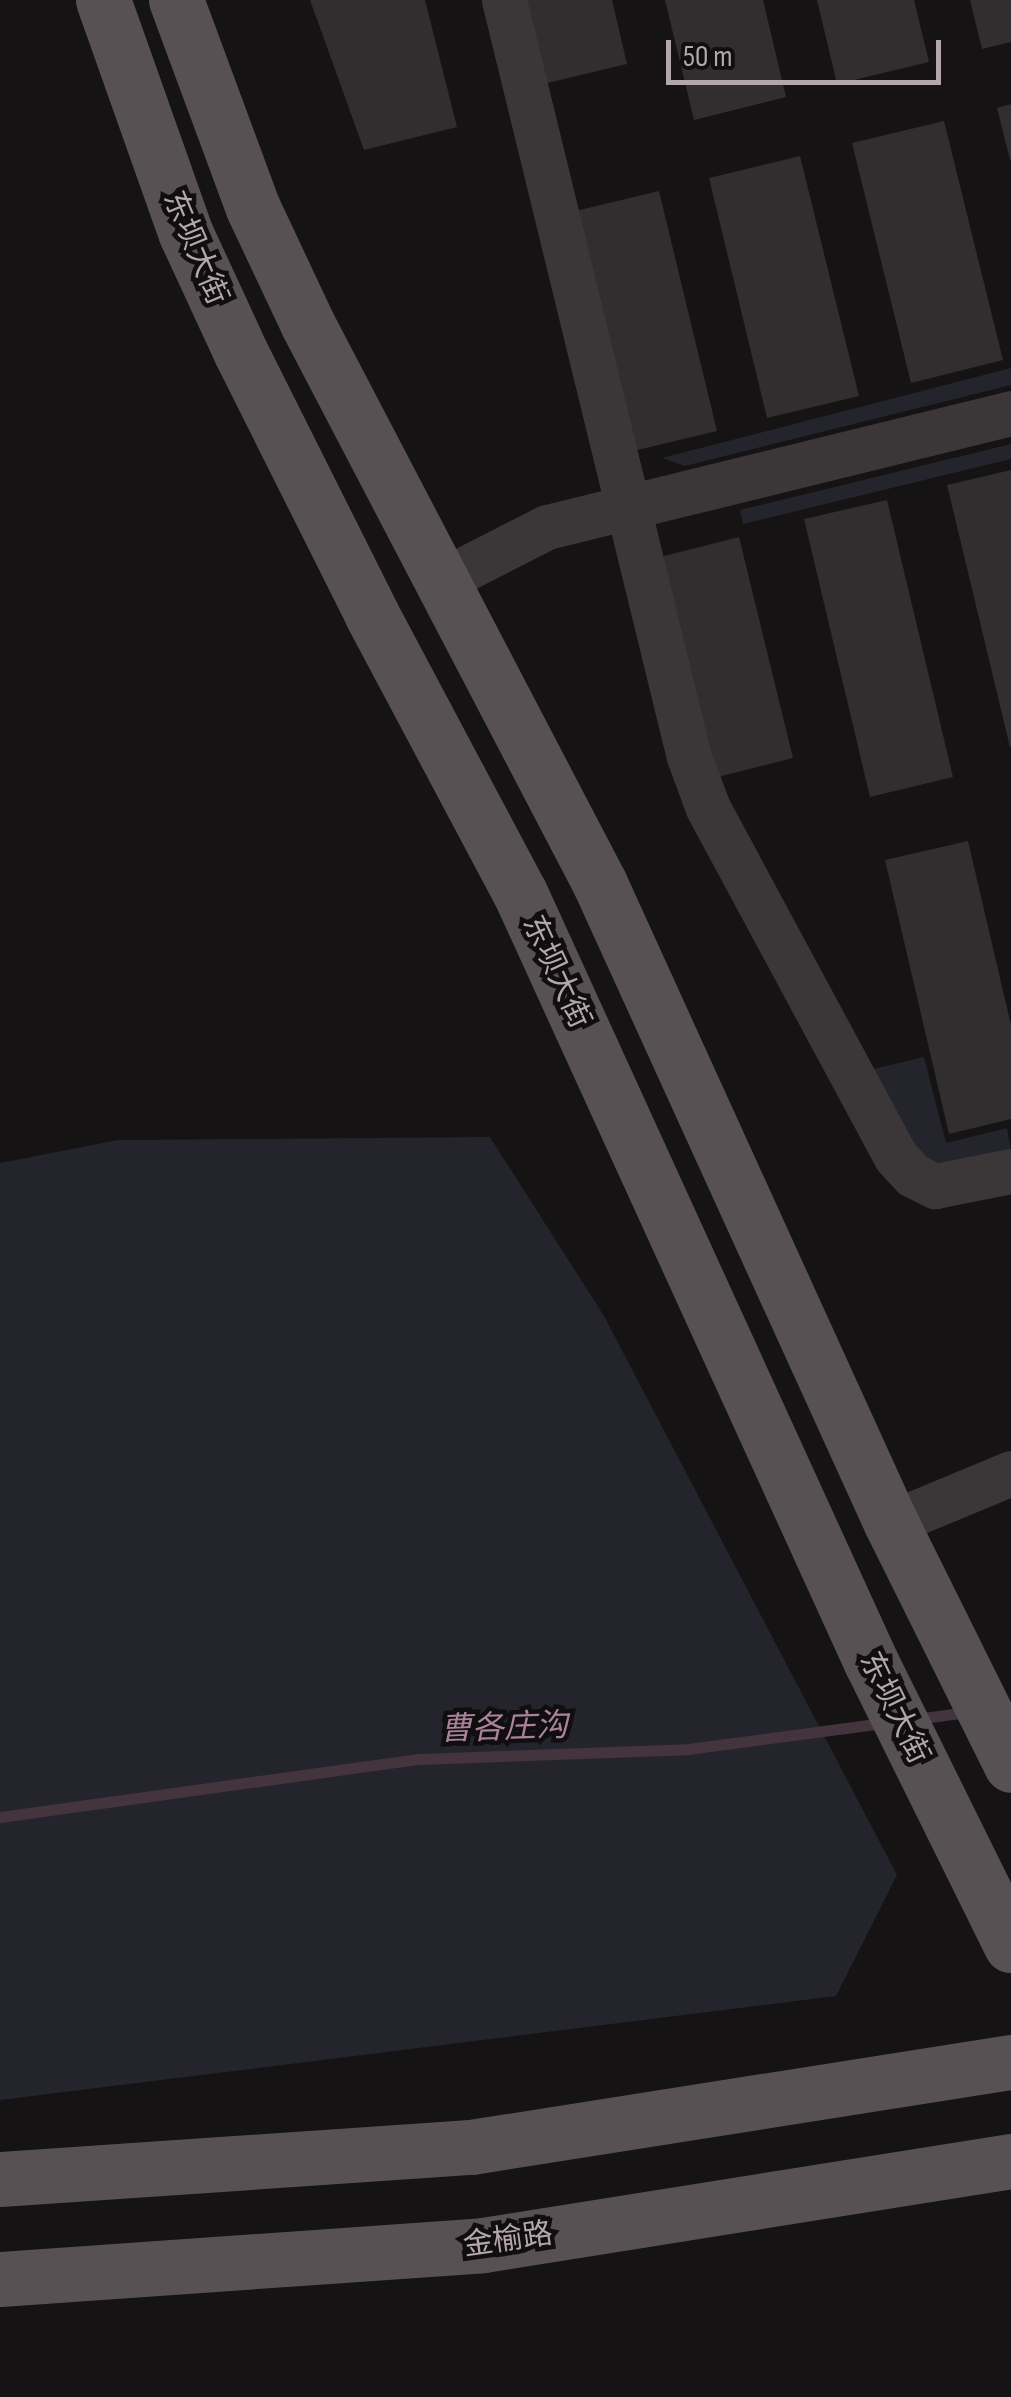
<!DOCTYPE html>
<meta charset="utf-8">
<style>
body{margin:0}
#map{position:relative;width:1011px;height:2397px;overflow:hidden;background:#151313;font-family:"Sofia Sans Condensed","Noto Sans SC",sans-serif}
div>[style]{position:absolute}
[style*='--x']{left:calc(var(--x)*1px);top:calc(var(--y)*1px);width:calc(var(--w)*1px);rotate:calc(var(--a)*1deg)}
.green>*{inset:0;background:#24242c}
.stream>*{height:11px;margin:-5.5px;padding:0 5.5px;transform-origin:5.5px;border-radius:5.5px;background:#43343e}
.building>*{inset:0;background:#312e2f}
.minor>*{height:45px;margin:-22.5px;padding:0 22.5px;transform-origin:22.5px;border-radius:22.5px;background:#3b3738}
.major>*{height:55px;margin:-27.5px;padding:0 27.5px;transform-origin:27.5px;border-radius:27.5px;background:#585153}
span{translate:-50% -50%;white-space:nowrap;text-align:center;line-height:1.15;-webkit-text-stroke:9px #100e0e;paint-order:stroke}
.street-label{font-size:30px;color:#b3a6ac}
.water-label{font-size:32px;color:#ab819c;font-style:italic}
.scale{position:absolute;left:666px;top:40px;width:275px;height:45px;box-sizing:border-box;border:5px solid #b3a6ac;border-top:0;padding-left:12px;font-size:30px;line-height:35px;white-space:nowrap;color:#b3a6ac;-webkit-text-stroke:8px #100e0e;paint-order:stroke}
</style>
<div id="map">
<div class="green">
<div style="clip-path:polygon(1011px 368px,1011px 385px,685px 466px,662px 458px)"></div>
<div style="clip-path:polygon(1011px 444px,1011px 459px,743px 524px,740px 510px)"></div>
<div style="clip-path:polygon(924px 1057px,946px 1143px,1007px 1128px,1011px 1151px,942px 1164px,917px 1154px,873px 1069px)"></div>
<div style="clip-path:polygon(490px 1137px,604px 1316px,897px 1875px,836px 1996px,0 2100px,0 1163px,118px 1140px)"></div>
</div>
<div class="stream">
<div style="--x:916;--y:1719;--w:51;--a:-7.8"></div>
<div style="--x:0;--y:1817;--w:423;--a:-7.9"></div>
<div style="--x:419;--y:1759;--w:269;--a:-2.1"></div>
<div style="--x:688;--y:1749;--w:197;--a:-7.6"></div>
</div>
<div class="building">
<div style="clip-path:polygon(310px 0,425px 0,457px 127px,364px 150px)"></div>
<div style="clip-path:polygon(515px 0,612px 0,627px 64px,535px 86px)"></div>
<div style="clip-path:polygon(665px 0,763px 0,786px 97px,694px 120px)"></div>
<div style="clip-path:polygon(817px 0,914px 0,929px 62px,837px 84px)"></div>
<div style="clip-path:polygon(970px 0,1011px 0,1011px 42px,982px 49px)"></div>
<div style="clip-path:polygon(1011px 104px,1011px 160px,1010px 160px,997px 108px)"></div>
<div style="clip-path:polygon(944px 121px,1003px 360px,911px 383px,852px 143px)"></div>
<div style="clip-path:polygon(800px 156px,859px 396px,767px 418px,709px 178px)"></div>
<div style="clip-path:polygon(659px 191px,717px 431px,625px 453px,567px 213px)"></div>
<div style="clip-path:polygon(1011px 470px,1011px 747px,1010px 747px,947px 485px)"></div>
<div style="clip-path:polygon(887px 500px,953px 777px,870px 797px,804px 519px)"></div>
<div style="clip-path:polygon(739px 537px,793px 758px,710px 779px,656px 558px)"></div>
<div style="clip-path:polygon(968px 841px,1011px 1025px,1011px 1119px,949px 1134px,885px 860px)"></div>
</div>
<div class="minor">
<div style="--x:504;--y:0;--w:779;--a:76.27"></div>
<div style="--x:689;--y:757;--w:54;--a:69.6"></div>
<div style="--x:708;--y:808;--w:396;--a:61.7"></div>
<div style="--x:896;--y:1157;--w:25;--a:47"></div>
<div style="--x:913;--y:1175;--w:25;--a:27"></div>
<div style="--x:935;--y:1186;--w:77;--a:-11.2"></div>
<div style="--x:439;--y:582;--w:121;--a:-27"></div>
<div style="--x:547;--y:527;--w:478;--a:-13.8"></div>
<div style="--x:891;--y:1523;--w:130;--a:-22.6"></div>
</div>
<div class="major">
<div style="--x:103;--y:0;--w:248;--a:70.5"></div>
<div style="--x:186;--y:234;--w:131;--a:65.2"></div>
<div style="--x:241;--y:353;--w:293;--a:63.4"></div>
<div style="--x:372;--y:615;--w:315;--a:62"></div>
<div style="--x:520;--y:893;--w:845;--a:65.47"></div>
<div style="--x:871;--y:1662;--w:316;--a:63.7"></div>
<div style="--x:176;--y:0;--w:222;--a:69.7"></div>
<div style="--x:253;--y:208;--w:127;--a:64.8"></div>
<div style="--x:307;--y:323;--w:633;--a:62.42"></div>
<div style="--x:600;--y:884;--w:702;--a:65.52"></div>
<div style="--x:891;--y:1523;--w:270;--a:63.6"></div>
<div style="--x:0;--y:2179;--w:472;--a:-3.9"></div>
<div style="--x:471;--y:2147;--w:547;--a:-8.95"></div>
<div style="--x:0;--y:2279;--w:484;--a:-4"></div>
<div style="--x:483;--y:2245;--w:535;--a:-9.04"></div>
</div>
<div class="street-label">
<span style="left:195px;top:248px;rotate:67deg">东坝大街</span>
<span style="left:556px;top:972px;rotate:65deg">东坝大街</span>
<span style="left:894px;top:1708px;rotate:64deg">东坝大街</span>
<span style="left:508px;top:2240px;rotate:-8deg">金榆路</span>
</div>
<div class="water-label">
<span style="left:504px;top:1729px;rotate:-2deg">曹各庄沟</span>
</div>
<div class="scale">50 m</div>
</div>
